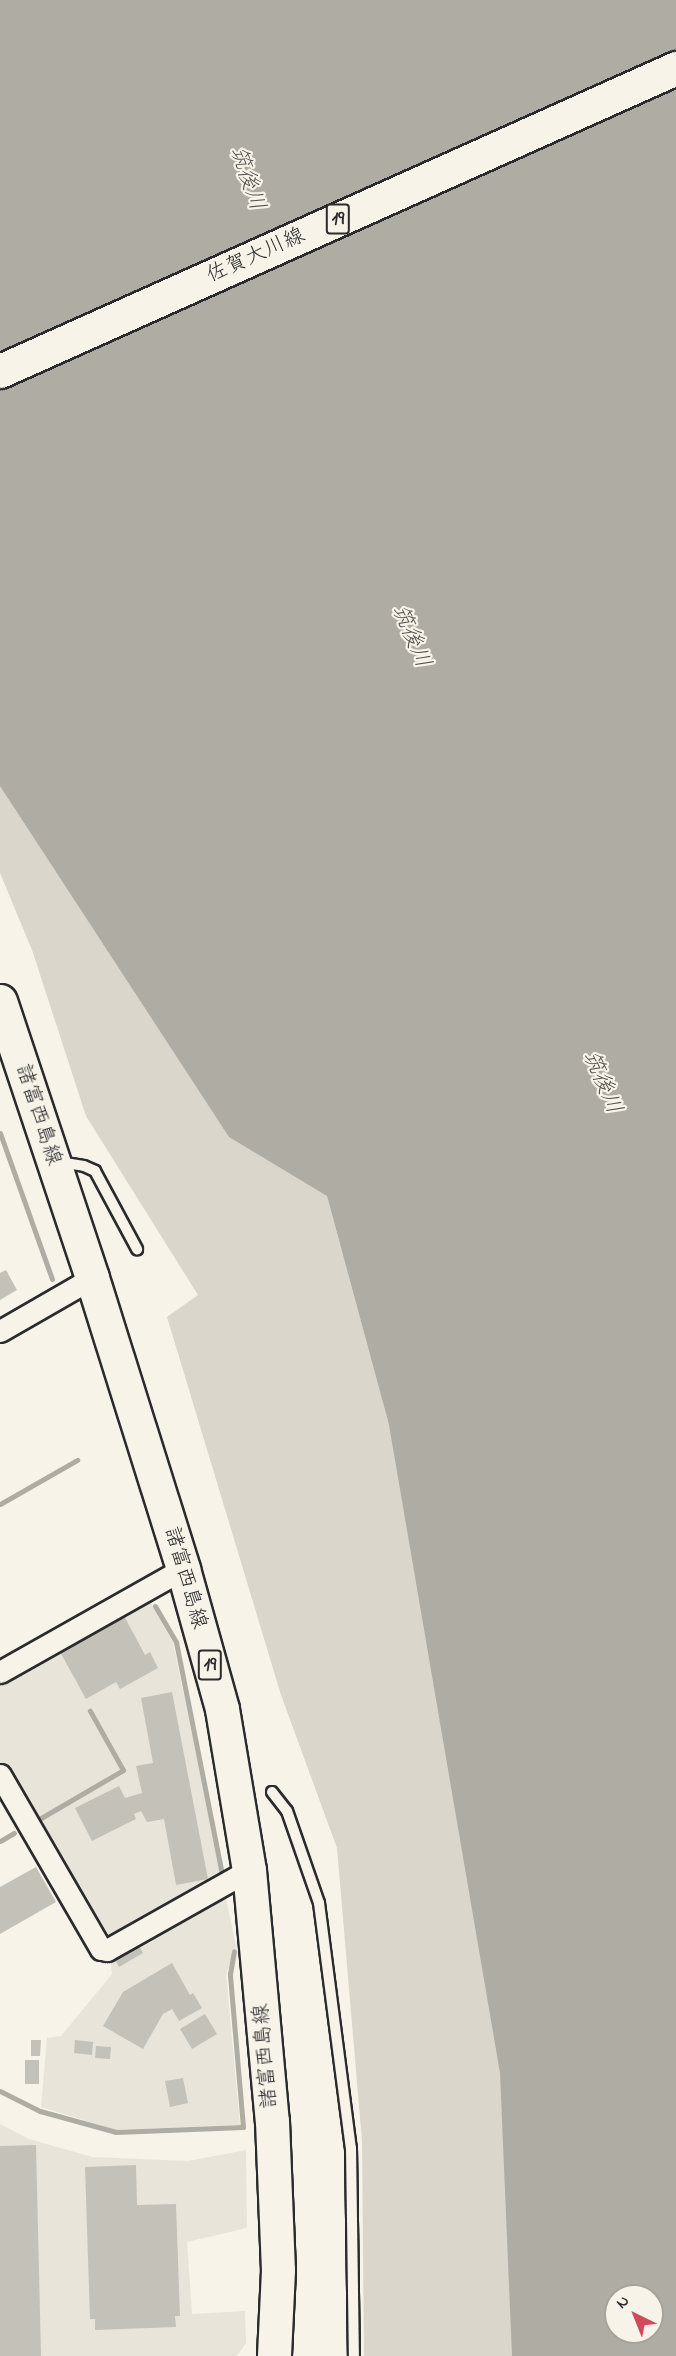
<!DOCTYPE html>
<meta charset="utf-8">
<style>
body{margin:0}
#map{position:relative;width:676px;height:2356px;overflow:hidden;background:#f7f3e8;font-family:"Indie Flower","Klee One",sans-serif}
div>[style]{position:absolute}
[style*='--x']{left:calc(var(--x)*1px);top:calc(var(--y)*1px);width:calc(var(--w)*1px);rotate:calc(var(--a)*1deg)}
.built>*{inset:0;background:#e8e4da}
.green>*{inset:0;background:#dad6cc}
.water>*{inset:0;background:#afaca4}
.stream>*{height:5px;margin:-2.5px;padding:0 2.5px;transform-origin:2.5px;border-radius:2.5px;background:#afaca4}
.building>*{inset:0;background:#c4c1b9}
.roads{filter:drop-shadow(2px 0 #2b2b2b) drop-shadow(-2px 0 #2b2b2b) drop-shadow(0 2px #2b2b2b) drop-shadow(0 -2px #2b2b2b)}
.lane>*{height:10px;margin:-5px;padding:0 5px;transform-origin:5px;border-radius:5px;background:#f7f3e8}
.street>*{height:21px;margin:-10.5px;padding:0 10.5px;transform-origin:10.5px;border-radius:10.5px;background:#f7f3e8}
.primary>*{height:33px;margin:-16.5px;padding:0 16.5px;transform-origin:16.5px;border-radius:16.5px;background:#f7f3e8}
span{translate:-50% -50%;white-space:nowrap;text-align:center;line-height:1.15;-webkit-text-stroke:4.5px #f7f3e8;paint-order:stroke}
.shield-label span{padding:2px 4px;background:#f7f3e8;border:2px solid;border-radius:4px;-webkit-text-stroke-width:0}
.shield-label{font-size:20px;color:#2b2b2b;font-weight:700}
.street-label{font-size:21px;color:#2b2b2b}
.water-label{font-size:22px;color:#53524f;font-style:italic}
.north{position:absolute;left:604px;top:2284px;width:60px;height:60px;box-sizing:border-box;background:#f7f3e8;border:2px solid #a5a39c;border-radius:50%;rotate:317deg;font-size:16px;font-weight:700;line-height:24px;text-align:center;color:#2b2b2b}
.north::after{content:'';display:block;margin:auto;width:21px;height:27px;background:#d1495b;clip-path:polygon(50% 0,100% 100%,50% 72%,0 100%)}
</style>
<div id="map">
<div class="built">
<div style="clip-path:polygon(147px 1596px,173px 1643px,237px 1951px,226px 1974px,240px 2125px,116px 2130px,41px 2107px,47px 2038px,61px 2036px,112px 1974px,109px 1953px,0 1763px,0 1678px)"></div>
<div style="clip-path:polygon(0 2124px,29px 2139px,92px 2157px,188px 2161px,246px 2150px,247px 2228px,187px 2242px,192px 2314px,245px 2311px,246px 2343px,237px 2356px,0 2356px)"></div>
</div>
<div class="green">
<div style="clip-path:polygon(0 688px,327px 1196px,389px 1425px,459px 1631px,533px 2356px,364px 2356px,362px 2141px,337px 1848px,281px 1695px,167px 1317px,198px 1295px,86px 1116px,32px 950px,0 873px)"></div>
</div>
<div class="water">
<div style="clip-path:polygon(evenodd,0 0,676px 0,676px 2356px,512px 2356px,500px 2073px,389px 1425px,327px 1196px,229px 1137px,0 786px,0 0,616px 2296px,652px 2296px,652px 2332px,616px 2332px,616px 2296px)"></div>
</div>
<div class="stream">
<div style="--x:0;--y:1133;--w:155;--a:70.4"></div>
<div style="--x:0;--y:1504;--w:89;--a:-29.7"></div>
<div style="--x:155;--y:1606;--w:42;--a:59.7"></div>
<div style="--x:176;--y:1642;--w:237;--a:78.8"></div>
<div style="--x:41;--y:1818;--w:95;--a:-30.3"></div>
<div style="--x:123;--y:1770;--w:68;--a:-119.2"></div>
<div style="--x:0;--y:1841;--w:16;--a:-30"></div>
<div style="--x:0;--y:2091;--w:45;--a:26.6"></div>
<div style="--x:40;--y:2111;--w:79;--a:15.4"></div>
<div style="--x:116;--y:2132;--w:127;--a:-2.3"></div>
<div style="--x:243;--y:2127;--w:154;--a:-94.9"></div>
<div style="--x:230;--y:1974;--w:23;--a:-80"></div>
</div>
<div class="building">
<div style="clip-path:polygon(6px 1270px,17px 1290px,0 1300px,0 1273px)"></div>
<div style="clip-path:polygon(123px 1614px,145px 1655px,150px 1652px,158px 1668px,120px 1689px,116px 1682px,86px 1699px,59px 1650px)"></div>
<div style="clip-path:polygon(172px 1692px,208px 1879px,176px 1885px,164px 1819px,147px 1822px,141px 1811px,134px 1814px,136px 1819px,92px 1841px,75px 1808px,119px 1786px,125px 1798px,142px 1793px,136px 1766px,153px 1763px,141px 1698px)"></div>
<div style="clip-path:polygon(36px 1867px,56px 1902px,0 1934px,0 1887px)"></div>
<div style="clip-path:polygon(138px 1944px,143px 1953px,119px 1967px,114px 1958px)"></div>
<div style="clip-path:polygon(172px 1963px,190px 1995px,193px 1993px,202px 2008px,179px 2021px,172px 2009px,163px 2014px,143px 2049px,103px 2026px,123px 1992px)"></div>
<div style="clip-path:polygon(205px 2014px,217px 2034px,192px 2049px,180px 2029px)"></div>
<div style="clip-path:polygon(31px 2040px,41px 2040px,40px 2056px,31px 2056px)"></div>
<div style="clip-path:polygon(75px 2040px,93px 2042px,92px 2055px,74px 2053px)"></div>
<div style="clip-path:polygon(96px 2046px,111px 2047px,110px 2059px,95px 2058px)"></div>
<div style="clip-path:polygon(25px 2060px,39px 2060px,39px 2084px,25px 2084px)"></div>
<div style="clip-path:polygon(183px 2078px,188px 2103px,170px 2107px,165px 2081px)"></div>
<div style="clip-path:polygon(36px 2145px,41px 2356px,0 2356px,0 2146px)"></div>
<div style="clip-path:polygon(136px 2165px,137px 2205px,176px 2204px,180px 2316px,175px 2316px,176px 2327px,95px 2330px,95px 2319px,90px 2319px,85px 2167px)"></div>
</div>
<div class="roads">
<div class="lane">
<div style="--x:59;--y:1162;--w:25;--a:9"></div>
<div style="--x:84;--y:1166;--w:12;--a:24"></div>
<div style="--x:95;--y:1171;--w:89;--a:61.7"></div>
<div style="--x:272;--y:1792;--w:24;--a:52"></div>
<div style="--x:287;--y:1811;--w:97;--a:70.8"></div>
<div style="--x:319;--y:1903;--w:247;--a:82.6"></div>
<div style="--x:351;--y:2148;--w:208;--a:89.2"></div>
</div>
<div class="street">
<div style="--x:0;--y:1331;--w:106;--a:-29.9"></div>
<div style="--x:0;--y:1672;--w:210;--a:-29.4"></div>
<div style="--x:0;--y:1775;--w:201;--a:59.9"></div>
<div style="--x:101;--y:1949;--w:6;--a:9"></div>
<div style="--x:107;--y:1950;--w:163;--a:-29.4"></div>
</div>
<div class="primary">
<div style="--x:0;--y:371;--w:741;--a:-24.14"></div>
<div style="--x:0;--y:1001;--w:292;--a:71.6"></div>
<div style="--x:92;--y:1278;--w:305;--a:72.6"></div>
<div style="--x:183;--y:1569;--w:145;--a:74.4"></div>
<div style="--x:222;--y:1709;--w:163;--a:80.5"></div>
<div style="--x:249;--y:1870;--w:252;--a:84.8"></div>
<div style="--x:272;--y:2121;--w:149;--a:87.7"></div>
<div style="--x:278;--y:2270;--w:86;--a:92.7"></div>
</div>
</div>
<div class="shield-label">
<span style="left:338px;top:219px">19</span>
<span style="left:210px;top:1665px">19</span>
</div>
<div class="street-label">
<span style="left:256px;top:256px;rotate:-24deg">佐賀大川線</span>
<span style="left:38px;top:1115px;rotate:72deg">諸富西島線</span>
<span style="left:185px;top:1578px;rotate:74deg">諸富西島線</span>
<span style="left:266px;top:2056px;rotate:-95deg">諸富西島線</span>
</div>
<div class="water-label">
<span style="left:246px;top:179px;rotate:71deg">筑後川</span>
<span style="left:410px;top:637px;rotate:67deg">筑後川</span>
<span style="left:601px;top:1083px;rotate:67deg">筑後川</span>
</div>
<div class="north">N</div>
</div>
